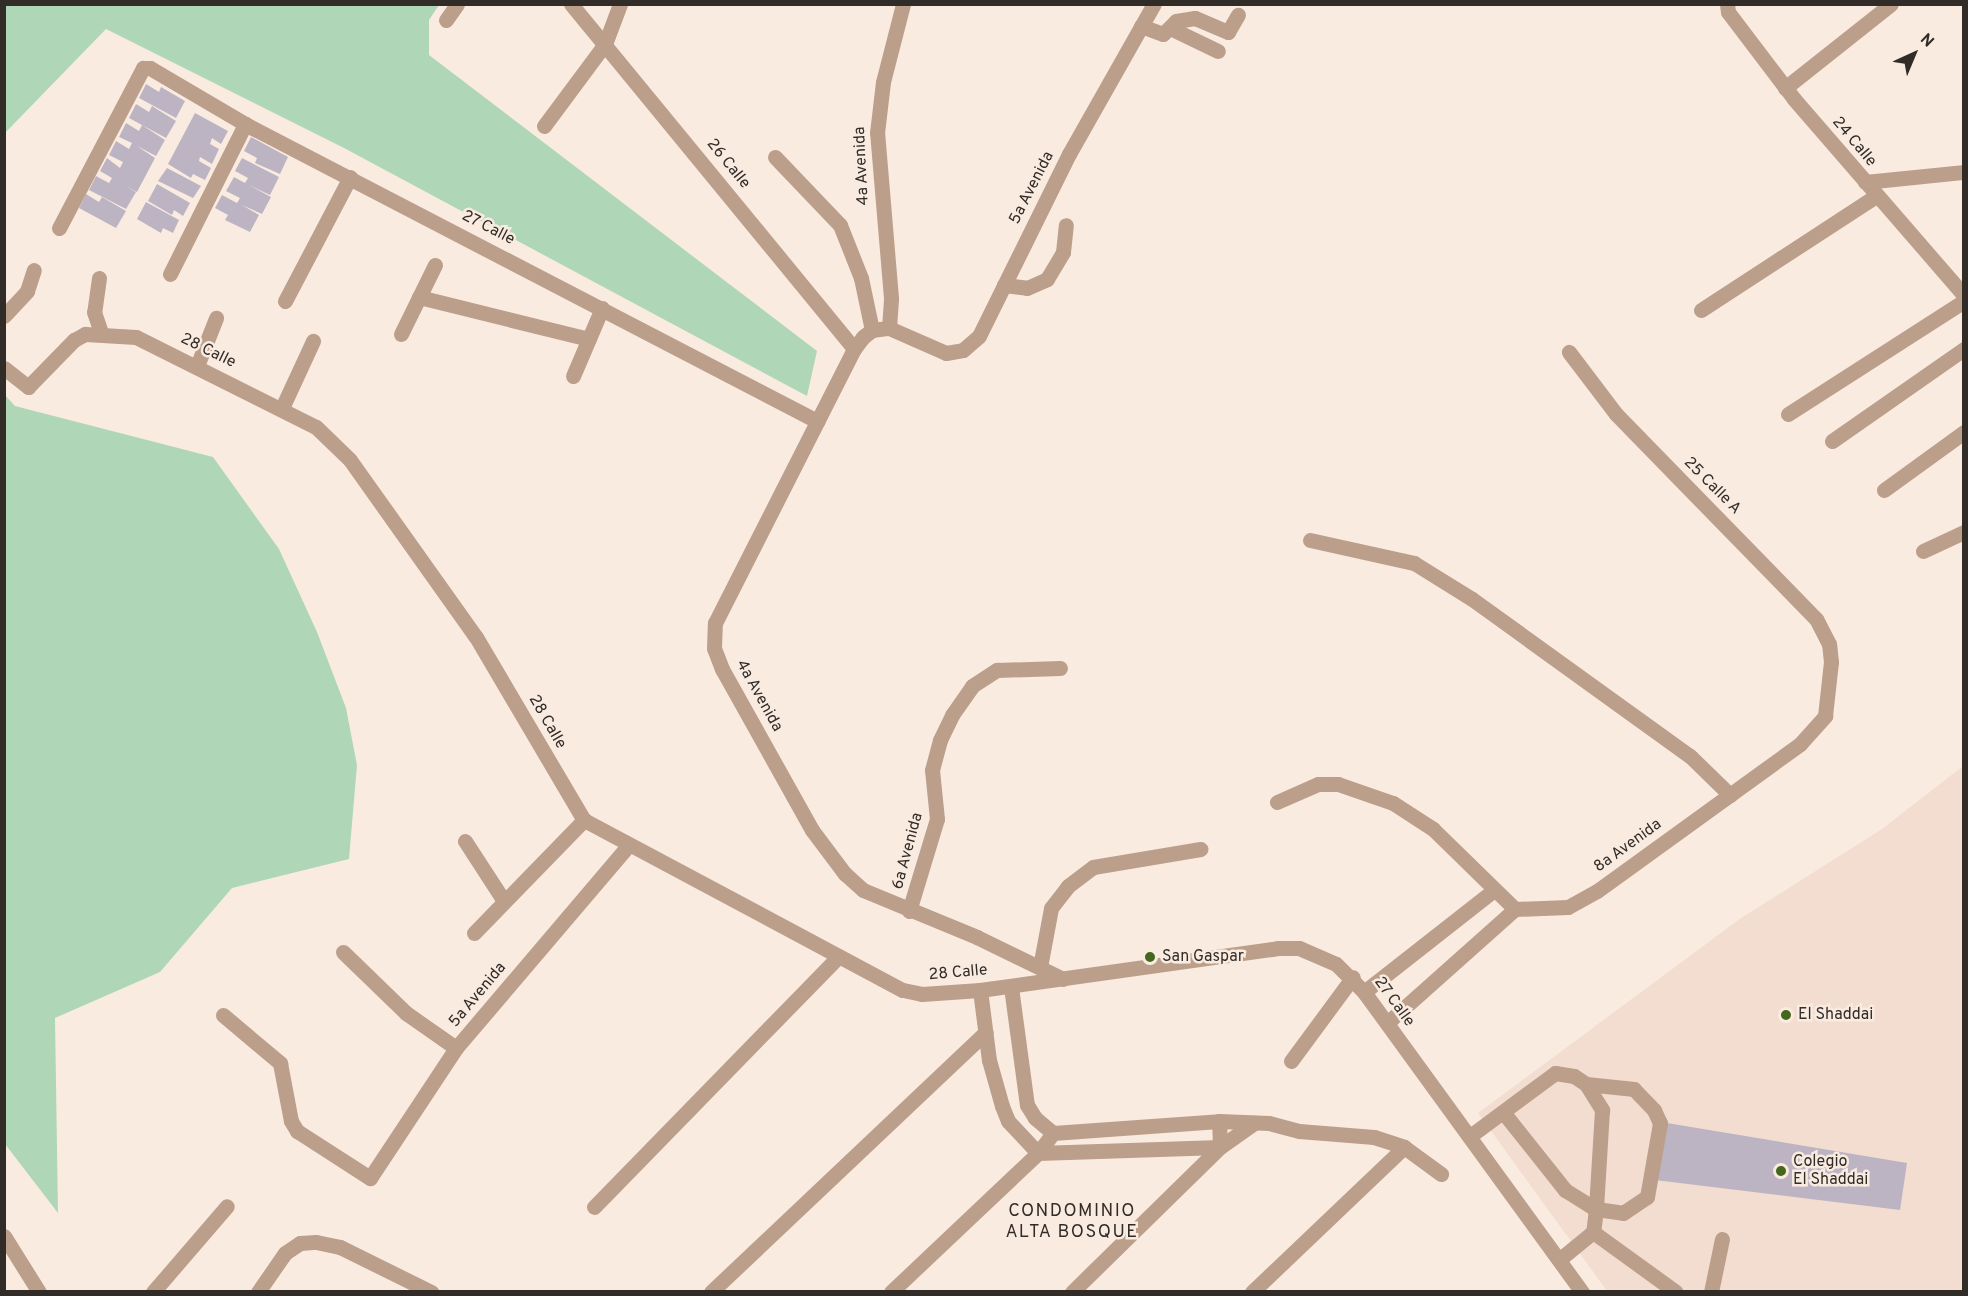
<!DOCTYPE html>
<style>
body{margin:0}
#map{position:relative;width:1968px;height:1296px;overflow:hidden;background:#faebe1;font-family:Overpass,sans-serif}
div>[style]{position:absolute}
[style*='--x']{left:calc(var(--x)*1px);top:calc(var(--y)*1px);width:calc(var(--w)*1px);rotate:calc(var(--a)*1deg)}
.built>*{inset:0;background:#f3ddd0}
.green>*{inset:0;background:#afd7b7}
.building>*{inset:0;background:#bcb4c2}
.minor>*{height:15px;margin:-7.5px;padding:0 7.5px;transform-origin:7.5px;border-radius:7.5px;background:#bb9f8a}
.dots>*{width:16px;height:16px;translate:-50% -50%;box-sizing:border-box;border:3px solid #faebe1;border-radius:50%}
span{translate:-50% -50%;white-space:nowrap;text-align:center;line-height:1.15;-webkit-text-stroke:5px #faebe1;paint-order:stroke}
.street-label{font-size:16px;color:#312c28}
.poi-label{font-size:16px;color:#312c28}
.left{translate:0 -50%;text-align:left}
.neighbourhood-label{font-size:18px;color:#312c28;letter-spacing:1.5px}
.frame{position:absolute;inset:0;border:6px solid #312c28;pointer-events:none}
.north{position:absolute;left:1884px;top:24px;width:60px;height:60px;-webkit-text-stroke:4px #faebe1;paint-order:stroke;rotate:44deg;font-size:16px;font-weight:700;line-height:24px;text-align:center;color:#312c28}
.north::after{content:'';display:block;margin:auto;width:21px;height:27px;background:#312c28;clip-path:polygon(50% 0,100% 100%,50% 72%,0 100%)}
</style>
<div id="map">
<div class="built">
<div style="clip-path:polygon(1963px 766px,1963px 1291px,1607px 1291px,1478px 1113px,1741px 918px,1882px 829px)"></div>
</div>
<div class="green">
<div style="clip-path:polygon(5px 4px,439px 5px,429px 20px,429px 55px,817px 351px,807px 396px,344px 148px,106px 29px,5px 133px)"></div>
<div style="clip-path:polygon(5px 395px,15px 406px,213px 457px,279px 549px,317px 632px,346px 708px,357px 765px,349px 859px,232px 888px,160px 972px,55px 1018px,58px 1213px,5px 1144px)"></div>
</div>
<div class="building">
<div style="clip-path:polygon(146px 84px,159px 92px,161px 87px,185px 101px,176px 118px,139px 98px)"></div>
<div style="clip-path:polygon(136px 104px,149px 112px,152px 106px,176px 121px,166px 138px,129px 118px)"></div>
<div style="clip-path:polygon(195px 113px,228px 131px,221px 144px,212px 138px,210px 144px,219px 149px,212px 164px,200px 157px,199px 161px,211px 168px,205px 180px,193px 174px,191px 178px,168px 164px)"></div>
<div style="clip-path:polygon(126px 123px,139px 131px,142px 125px,165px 140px,156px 156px,137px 146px,155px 158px,137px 192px,125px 186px,136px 192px,126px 209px,89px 190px,96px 176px,109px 183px,112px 178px,100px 171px,107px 158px,120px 168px,123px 162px,109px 155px,116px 141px,129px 149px,132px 143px,119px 137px)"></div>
<div style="clip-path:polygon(251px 137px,288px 157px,280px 174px,255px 163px,257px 158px,244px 151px)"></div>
<div style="clip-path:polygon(242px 158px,279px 177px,270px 195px,249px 185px,271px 197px,262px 214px,242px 205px,259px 215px,250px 232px,225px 220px,228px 215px,215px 208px,222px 195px,237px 203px,240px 198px,226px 191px,234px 177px,245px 183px,248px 178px,235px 171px)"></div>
<div style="clip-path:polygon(167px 168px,201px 186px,193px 198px,158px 181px)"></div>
<div style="clip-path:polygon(157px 184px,190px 203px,183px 216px,174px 210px,172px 215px,148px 201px)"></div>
<div style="clip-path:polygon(86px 194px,99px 202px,102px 197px,126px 211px,116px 228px,79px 208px)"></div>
<div style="clip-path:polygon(146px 202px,179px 220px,173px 233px,163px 228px,161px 233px,137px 219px)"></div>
<div style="clip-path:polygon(1661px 1122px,1907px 1163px,1900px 1210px,1655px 1180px)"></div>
</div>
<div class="minor">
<div style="--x:571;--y:4;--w:446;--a:50.6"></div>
<div style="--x:1727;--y:4;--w:8;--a:83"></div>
<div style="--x:1728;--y:12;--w:109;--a:52.8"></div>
<div style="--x:1794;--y:99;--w:259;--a:49.1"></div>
<div style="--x:446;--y:20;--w:19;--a:-55"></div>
<div style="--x:1141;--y:26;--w:23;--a:20"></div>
<div style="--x:1163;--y:34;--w:18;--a:-45"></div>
<div style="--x:1176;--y:21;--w:19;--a:-9"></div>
<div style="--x:1195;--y:18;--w:36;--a:23"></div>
<div style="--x:1228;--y:32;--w:20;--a:-60"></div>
<div style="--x:1170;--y:28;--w:53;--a:25.6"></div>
<div style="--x:1785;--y:88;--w:135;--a:-38.4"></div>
<div style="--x:544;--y:126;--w:102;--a:-53.4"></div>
<div style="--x:605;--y:44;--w:43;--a:-69.4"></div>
<div style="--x:775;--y:157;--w:94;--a:46.3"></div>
<div style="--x:840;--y:225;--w:57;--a:68.4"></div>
<div style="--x:861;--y:278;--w:53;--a:78.1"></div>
<div style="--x:1865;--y:182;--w:100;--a:-5.8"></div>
<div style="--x:59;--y:228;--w:181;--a:-62.3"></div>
<div style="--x:143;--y:68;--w:7;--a:0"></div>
<div style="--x:150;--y:68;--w:110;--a:30.5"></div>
<div style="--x:245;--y:124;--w:645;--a:27.44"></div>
<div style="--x:170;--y:274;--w:168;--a:-63.4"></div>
<div style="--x:99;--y:278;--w:34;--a:98"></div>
<div style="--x:94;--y:312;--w:21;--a:71"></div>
<div style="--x:1004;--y:285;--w:23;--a:7"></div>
<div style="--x:1027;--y:288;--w:22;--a:-24"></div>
<div style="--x:1047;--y:279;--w:31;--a:-59"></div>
<div style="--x:1063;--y:252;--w:27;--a:-84"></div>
<div style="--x:419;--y:297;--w:175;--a:13.9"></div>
<div style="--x:285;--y:301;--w:140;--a:-62.3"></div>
<div style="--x:1701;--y:310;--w:209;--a:-33.1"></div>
<div style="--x:4;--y:316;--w:34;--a:-47"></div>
<div style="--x:27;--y:291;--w:22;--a:-72"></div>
<div style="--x:889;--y:328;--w:30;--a:-86"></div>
<div style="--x:891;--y:298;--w:166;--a:-94.8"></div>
<div style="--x:877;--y:133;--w:51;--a:-83.3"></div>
<div style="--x:883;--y:82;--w:81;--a:-75.6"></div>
<div style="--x:401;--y:334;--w:77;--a:-63.8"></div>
<div style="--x:197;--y:366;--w:52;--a:-68.4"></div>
<div style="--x:4;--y:368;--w:31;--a:38"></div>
<div style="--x:28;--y:387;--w:66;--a:-45.6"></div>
<div style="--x:74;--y:340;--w:13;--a:-29"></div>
<div style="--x:85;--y:334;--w:51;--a:3.4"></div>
<div style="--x:136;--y:337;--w:201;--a:26.6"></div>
<div style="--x:316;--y:427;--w:47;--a:44.1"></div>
<div style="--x:350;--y:460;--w:217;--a:54.6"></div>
<div style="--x:476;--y:637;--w:212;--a:59.5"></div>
<div style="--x:584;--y:820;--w:361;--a:28.1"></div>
<div style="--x:903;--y:990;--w:19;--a:12"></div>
<div style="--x:922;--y:994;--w:58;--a:-3.9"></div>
<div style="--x:980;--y:990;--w:301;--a:-8"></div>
<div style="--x:1278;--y:948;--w:21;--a:0"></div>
<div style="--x:1299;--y:948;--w:40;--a:23.4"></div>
<div style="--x:1336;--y:964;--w:40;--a:45"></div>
<div style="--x:1364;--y:992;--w:371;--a:54"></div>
<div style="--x:573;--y:376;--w:74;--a:-66.9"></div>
<div style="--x:282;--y:408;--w:74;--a:-65.2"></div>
<div style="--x:1788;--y:414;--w:209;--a:-32.7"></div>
<div style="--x:1832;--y:441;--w:161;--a:-34.9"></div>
<div style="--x:1884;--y:490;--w:99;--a:-35.9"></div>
<div style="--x:1310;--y:540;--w:107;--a:12.5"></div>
<div style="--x:1414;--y:563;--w:68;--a:31.8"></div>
<div style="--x:1472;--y:599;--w:269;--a:35.8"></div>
<div style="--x:1690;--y:756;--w:56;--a:44.3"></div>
<div style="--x:1923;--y:551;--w:45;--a:-24.9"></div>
<div style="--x:1277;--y:802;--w:45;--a:-23.7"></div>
<div style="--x:1318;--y:784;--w:20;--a:0"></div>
<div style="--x:1338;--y:784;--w:58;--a:19.1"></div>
<div style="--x:1393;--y:803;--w:48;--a:33"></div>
<div style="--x:1433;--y:829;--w:115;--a:44.3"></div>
<div style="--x:465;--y:841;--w:72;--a:57"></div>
<div style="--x:909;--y:911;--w:96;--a:-73.1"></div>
<div style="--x:937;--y:819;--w:49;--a:-95.8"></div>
<div style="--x:932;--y:770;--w:31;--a:-75"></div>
<div style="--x:940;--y:740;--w:28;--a:-64"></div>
<div style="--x:952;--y:715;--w:35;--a:-55"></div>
<div style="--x:972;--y:686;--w:30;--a:-33"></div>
<div style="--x:997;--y:670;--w:63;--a:-1.8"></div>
<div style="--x:474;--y:933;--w:158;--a:-45.8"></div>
<div style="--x:343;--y:952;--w:88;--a:44.1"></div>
<div style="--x:406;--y:1013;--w:61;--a:35"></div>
<div style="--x:1040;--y:967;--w:60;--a:-79.4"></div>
<div style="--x:1051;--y:908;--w:28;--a:-52"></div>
<div style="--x:1068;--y:886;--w:31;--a:-37"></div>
<div style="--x:1093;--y:867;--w:109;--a:-9.5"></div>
<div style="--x:1063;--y:979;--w:96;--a:-154"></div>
<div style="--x:977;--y:937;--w:123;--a:-157.6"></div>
<div style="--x:863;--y:890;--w:24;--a:-138"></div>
<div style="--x:845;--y:874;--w:55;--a:-126.9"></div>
<div style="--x:812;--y:830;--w:184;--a:-119.2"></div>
<div style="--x:722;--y:669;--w:22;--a:-111"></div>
<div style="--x:714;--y:648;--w:25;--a:-88"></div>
<div style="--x:715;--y:623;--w:307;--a:-63.1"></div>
<div style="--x:854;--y:349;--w:15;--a:-53"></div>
<div style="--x:863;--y:337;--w:11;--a:-38"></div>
<div style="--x:872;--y:330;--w:17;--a:-7"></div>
<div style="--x:889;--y:328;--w:62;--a:23.7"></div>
<div style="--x:946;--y:353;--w:17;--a:-10"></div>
<div style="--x:963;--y:350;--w:21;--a:-41"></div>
<div style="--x:979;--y:336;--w:203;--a:-63.7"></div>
<div style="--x:1069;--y:154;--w:172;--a:-60.5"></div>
<div style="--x:1011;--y:987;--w:119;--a:82.3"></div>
<div style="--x:1027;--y:1105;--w:15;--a:58"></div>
<div style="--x:1035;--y:1118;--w:23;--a:40"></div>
<div style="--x:1053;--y:1133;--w:166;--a:-4.1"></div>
<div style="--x:1219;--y:1121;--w:50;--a:2.3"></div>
<div style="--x:1269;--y:1123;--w:31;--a:15"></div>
<div style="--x:1299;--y:1131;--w:75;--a:4.6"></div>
<div style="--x:1374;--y:1137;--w:32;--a:18"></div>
<div style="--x:1404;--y:1147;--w:46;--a:36.1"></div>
<div style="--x:980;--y:990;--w:71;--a:82.7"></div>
<div style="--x:989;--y:1060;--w:48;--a:74.2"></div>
<div style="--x:1002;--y:1106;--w:16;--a:68"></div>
<div style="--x:1008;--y:1121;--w:44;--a:46.8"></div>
<div style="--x:1038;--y:1153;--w:182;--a:-1.9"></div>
<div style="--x:1220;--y:1147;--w:42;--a:-35.2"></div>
<div style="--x:1364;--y:992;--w:165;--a:-38.1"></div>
<div style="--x:223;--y:1015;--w:75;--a:40.1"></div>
<div style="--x:280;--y:1063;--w:59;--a:79.3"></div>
<div style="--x:291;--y:1121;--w:12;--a:59"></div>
<div style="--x:297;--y:1131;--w:87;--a:32.8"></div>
<div style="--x:370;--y:1178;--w:156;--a:-56.5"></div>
<div style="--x:456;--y:1048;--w:265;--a:-49.6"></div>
<div style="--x:1387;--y:1023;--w:171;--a:-41.7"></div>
<div style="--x:1515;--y:909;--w:53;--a:-2.2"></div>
<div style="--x:1568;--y:907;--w:33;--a:-29"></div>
<div style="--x:1597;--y:891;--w:251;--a:-35.9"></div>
<div style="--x:1800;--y:744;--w:38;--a:-48"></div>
<div style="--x:1825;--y:716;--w:54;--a:-83.7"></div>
<div style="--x:1831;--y:662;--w:18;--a:-96"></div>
<div style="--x:1829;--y:644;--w:28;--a:-117"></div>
<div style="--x:1816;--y:619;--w:286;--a:-134.3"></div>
<div style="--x:1616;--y:414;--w:78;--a:-127.2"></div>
<div style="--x:1291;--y:1061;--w:104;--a:-53.6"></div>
<div style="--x:1503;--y:1112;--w:100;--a:51.5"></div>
<div style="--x:1565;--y:1190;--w:36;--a:32"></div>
<div style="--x:1596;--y:1209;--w:27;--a:8"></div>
<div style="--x:1623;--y:1213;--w:29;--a:-34"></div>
<div style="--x:1647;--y:1197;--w:75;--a:-80"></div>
<div style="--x:1660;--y:1123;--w:14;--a:-115"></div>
<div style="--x:1654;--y:1110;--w:29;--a:-134"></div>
<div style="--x:1634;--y:1089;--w:48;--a:-174.1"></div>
<div style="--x:1470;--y:1136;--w:106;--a:-36.5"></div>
<div style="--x:1555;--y:1073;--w:19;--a:9"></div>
<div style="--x:1574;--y:1076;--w:14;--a:34"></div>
<div style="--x:1586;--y:1084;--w:31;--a:58"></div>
<div style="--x:1602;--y:1110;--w:99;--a:93.5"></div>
<div style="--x:1596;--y:1209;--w:23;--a:97"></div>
<div style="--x:1593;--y:1232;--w:43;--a:140.7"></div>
<div style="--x:594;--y:1207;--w:348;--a:-45.7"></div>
<div style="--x:1593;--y:1232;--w:102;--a:35.9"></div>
<div style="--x:4;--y:1236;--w:66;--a:58"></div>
<div style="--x:153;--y:1292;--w:113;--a:-49.3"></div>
<div style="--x:258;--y:1292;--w:47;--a:-55.3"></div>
<div style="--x:285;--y:1253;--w:18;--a:-34"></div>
<div style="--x:300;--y:1243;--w:16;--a:-4"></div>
<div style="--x:316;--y:1242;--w:25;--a:12"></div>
<div style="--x:340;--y:1247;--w:102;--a:26.3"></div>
<div style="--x:711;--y:1292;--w:378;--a:-43.4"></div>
<div style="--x:891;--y:1292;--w:202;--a:-43.4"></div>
<div style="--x:1038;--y:1153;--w:25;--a:-53"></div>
<div style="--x:1072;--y:1292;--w:207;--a:-44.4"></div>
<div style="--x:1220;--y:1147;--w:26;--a:-92"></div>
<div style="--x:1252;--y:1292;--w:210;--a:-43.6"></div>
<div style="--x:1711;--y:1292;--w:54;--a:-78.3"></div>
</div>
<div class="dots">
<div style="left:1150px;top:957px;background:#44661d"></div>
<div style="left:1786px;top:1015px;background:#44661d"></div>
<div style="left:1781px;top:1171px;background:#44661d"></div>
</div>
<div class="street-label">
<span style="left:1854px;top:142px;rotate:50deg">24 Calle</span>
<span style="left:728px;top:164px;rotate:51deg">26 Calle</span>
<span style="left:862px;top:166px;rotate:-93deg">4a Avenida</span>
<span style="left:1032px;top:188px;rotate:-63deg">5a Avenida</span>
<span style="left:488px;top:228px;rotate:27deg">27 Calle</span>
<span style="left:208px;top:351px;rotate:26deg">28 Calle</span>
<span style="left:1712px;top:486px;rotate:45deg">25 Calle A</span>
<span style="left:759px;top:696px;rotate:61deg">4a Avenida</span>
<span style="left:547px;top:722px;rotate:60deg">28 Calle</span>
<span style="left:1628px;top:846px;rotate:-36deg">8a Avenida</span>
<span style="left:908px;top:851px;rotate:-75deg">6a Avenida</span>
<span style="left:958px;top:973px;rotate:-5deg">28 Calle</span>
<span style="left:478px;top:995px;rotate:-50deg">5a Avenida</span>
<span style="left:1394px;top:1002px;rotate:54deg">27 Calle</span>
</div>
<div class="poi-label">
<span class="left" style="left:1162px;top:957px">San Gaspar</span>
<span class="left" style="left:1798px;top:1015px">El Shaddai</span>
<span class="left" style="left:1793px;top:1171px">Colegio<br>El Shaddai</span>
</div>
<div class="neighbourhood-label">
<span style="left:1072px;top:1223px">CONDOMINIO<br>ALTA BOSQUE</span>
</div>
<div class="frame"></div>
<div class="north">N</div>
</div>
